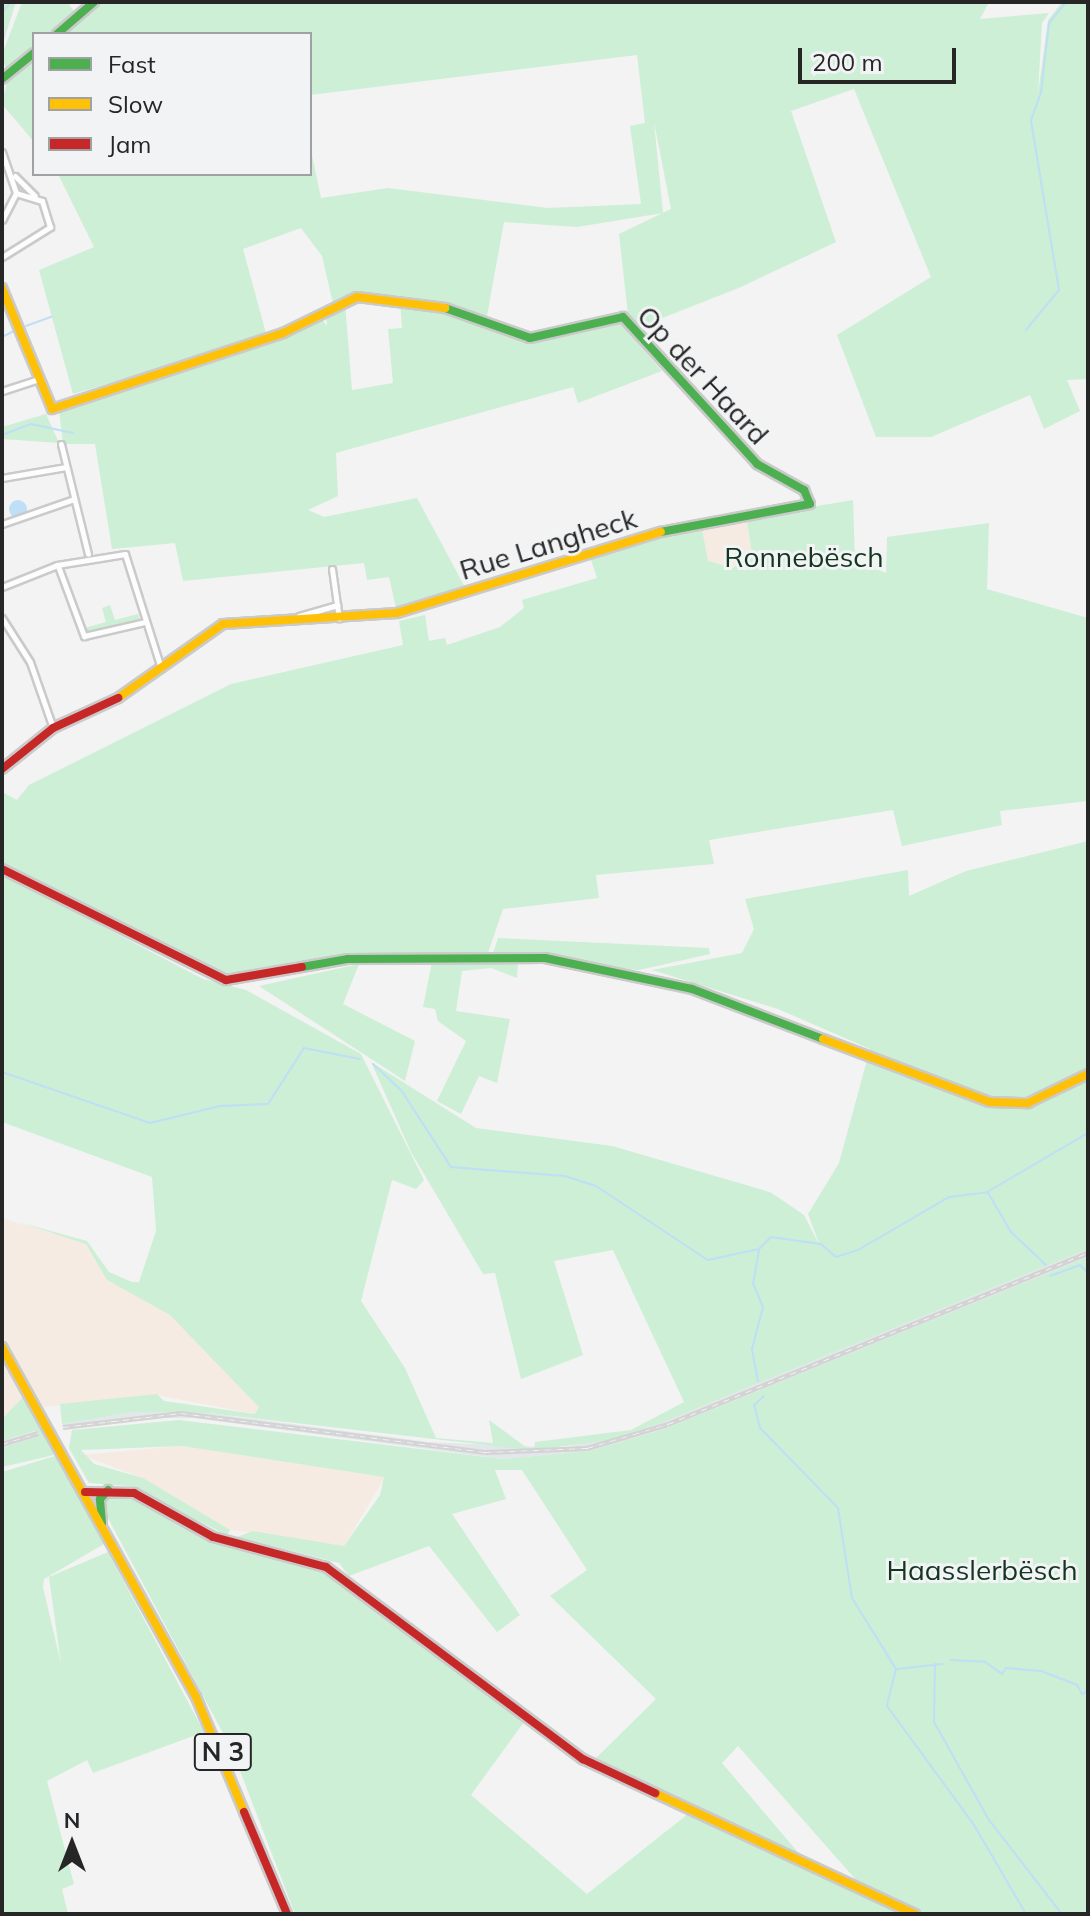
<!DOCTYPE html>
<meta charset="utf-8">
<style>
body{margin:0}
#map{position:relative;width:1090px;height:1916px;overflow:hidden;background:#f3f3f3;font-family:Mulish,sans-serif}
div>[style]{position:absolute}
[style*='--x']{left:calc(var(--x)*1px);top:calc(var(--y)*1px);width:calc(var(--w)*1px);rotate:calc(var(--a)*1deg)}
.built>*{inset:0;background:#e3e6ea}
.industrial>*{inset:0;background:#f5ebe2}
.green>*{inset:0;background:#ccefd6}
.water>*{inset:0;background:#bedff6}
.round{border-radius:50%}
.stream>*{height:2px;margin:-1px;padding:0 1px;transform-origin:1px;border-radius:1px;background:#bedff6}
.roads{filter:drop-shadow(2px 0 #cacaca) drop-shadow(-2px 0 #cacaca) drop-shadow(0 2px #cacaca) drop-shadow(0 -2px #cacaca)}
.street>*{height:5px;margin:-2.5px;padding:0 2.5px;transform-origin:2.5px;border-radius:2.5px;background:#fdfdfd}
.fast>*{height:8px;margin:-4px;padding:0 4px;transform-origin:4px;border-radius:4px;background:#4caf50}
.slow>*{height:8px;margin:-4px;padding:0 4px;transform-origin:4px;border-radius:4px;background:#ffc107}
.jam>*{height:8px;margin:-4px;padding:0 4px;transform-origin:4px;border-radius:4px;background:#c62828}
.rail>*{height:5px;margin-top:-2.5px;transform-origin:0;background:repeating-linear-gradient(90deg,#f2f3f4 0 6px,#d3d3d3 0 12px);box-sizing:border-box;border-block:2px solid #d3d3d3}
span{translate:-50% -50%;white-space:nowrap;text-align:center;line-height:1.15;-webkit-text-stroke:6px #f2f3f4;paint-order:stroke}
.shield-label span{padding:2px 6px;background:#f2f3f4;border:2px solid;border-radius:6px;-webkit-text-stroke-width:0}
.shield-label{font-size:26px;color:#262627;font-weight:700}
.street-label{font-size:28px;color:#262627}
.park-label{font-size:28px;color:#133621}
.frame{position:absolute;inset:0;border:4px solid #262627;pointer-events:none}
.legend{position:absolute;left:32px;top:32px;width:280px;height:144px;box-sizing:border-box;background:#f2f3f4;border:2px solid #a0a1a2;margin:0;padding:10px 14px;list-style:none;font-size:24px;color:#262627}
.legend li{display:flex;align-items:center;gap:16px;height:40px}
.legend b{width:40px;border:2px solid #a0a1a2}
.north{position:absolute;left:32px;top:1804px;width:80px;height:80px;-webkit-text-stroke:6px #f2f3f4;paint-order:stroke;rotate:0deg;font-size:22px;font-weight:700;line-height:32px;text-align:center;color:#262627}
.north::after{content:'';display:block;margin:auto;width:28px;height:36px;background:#262627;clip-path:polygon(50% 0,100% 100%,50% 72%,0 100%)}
.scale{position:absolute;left:798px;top:48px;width:158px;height:36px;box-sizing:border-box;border:4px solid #262627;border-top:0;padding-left:10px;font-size:24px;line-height:28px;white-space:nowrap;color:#262627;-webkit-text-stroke:6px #f2f3f4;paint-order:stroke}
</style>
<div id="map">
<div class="built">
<div style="clip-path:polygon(1088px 1249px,1088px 1257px,966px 1307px,664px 1429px,589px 1451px,503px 1459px,193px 1418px,130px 1418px,64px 1430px,62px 1424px,135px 1412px,208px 1413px,428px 1442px,563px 1448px,661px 1423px)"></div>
<div style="clip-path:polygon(37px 1431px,39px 1437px,2px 1448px,2px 1441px)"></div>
</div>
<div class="industrial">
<div style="clip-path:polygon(747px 521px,752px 555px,733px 568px,707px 561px,702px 529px)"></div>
<div style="clip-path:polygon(2px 1218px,87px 1244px,107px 1280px,170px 1315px,233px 1373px,260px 1407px,255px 1414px,157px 1395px,43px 1407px,2px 1334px)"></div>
<div style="clip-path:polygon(2px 1359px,24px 1396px,2px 1419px)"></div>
<div style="clip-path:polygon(182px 1446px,385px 1477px,344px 1546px,224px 1529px,143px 1478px,81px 1455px)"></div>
</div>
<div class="green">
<div style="clip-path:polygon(2px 2px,16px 2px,2px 46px)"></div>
<div style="clip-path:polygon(22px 2px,67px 2px,74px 11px,84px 2px,989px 2px,980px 19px,1049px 13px,1042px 23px,1038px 93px,1048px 20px,1062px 2px,1088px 2px,1088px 379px,1067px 380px,1080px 411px,1044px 429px,1030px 395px,931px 437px,876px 437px,837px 335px,931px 277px,854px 89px,791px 111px,836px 242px,741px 287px,637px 328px,628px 315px,619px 234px,671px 209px,654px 122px,663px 213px,577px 227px,504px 222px,487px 316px,395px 295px,333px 304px,322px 256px,301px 228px,243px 249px,267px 337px,73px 394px,39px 270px,94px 247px,58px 174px,310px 174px,310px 146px,321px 198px,388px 188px,548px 208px,641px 204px,630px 126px,645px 123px,637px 55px,310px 95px,310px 34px,34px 34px,34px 142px,2px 104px,8px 77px,2px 55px)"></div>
<div style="clip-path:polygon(400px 299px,447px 307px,526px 338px,616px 318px,662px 371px,578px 403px,573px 387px,336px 453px,338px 496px,308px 510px,324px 517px,417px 498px,466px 589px,396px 608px,389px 577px,367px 580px,364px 563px,183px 581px,175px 543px,112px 549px,95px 444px,63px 444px,59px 410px,320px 317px,327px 326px,326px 313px,345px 303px,352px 390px,393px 383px,388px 329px,402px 328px)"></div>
<div style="clip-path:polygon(46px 414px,59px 443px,2px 439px,2px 427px)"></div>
<div style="clip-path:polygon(evenodd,853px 500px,855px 560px,886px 573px,887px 537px,989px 523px,987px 589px,1088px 618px,1088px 801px,1000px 811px,1002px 825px,902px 846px,893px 810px,709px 840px,714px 864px,596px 875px,599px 898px,503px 909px,488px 953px,356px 953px,252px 975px,222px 975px,2px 865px,2px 792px,17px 800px,29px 785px,231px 684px,403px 645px,399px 621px,425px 615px,429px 641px,445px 638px,447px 645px,500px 627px,524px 608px,522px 600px,597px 578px,590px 557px,680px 529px,853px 500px,747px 521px,752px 554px,733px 568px,708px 561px,702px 529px,747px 521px)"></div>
<div style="clip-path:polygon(110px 605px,115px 620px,138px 614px,140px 620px,85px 634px,81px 629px,106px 622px,102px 608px)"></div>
<div style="clip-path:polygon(1088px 841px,1088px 1249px,661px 1423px,604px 1441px,534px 1450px,535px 1442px,631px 1430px,684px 1402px,613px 1250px,554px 1261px,583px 1355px,521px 1379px,495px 1273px,483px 1274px,411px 1152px,371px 1062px,476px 1128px,612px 1146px,770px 1192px,804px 1215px,820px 1246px,808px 1214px,839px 1163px,870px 1049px,778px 1009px,652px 970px,742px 953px,754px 929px,745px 899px,908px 870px,909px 896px,966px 871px)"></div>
<div style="clip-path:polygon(2px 874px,203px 979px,246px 990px,361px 1054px,424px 1180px,416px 1189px,392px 1180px,361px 1301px,405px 1368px,436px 1438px,493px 1443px,489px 1420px,530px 1450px,208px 1413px,135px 1412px,62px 1424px,60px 1404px,157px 1394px,164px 1401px,255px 1414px,259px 1407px,170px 1315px,107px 1280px,86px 1244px,18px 1222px,87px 1241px,109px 1272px,132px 1282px,139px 1282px,156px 1231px,152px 1177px,2px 1122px)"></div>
<div style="clip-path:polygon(498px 938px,709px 948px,710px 954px,639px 970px,493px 953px)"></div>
<div style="clip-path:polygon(432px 962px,518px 962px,517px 978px,491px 968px,462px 971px,456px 1011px,510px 1019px,497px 1083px,479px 1076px,461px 1114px,437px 1101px,466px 1041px,438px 1021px,435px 1009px,423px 1007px)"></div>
<div style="clip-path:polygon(359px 964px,343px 1004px,415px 1041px,405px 1081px,259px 986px)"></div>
<div style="clip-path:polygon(evenodd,1088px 1257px,1088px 1914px,295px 1914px,232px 1750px,102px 1507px,108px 1495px,131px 1495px,207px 1541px,332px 1574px,524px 1722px,471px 1795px,587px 1894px,693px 1810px,594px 1760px,656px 1699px,550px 1596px,587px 1570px,522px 1470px,495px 1470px,506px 1499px,452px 1514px,520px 1615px,497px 1632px,429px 1546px,349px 1576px,339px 1563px,237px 1537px,253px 1531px,344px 1546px,380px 1495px,384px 1477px,182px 1446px,81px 1450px,94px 1464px,143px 1478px,230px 1530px,227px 1535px,128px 1486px,89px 1483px,69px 1448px,72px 1430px,179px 1420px,503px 1459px,589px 1451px,664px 1429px,1088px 1257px,738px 1746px,857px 1881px,857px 1882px,802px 1857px,722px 1763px,738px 1746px)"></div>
<div style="clip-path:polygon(24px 1396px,54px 1455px,2px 1467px,2px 1448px,39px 1436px,35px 1431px,2px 1441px,2px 1419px)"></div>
<div style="clip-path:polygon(55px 1456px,104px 1544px,44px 1579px,43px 1587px,61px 1664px,49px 1577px,108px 1552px,204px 1732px,93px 1773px,87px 1760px,47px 1781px,74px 1884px,62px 1889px,68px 1914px,2px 1914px,2px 1472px)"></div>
</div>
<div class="water">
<div class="round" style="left:9px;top:500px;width:18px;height:18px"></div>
</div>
<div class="stream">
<div style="--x:2;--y:12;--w:13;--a:-48"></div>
<div style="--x:26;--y:326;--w:27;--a:-20"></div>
<div style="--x:1026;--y:330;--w:52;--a:-50.5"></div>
<div style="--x:1059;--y:290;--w:172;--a:-99.4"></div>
<div style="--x:1031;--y:120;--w:29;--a:-70"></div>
<div style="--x:1041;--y:93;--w:70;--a:-83.5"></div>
<div style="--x:1049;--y:23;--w:27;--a:-51"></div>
<div style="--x:2;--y:337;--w:16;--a:-27"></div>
<div style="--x:2;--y:435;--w:31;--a:-21"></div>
<div style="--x:31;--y:424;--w:43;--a:12.1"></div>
<div style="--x:373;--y:1064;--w:38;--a:43"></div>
<div style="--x:401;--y:1090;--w:92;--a:57"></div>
<div style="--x:451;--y:1167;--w:114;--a:4.5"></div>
<div style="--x:565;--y:1176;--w:33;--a:18"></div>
<div style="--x:596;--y:1186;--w:134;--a:33.5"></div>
<div style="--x:708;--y:1260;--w:52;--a:-12.2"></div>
<div style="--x:759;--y:1249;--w:17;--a:-45"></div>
<div style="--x:771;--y:1237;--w:50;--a:8"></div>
<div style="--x:821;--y:1244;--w:20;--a:41"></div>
<div style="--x:836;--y:1257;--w:23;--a:-18"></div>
<div style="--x:858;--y:1250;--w:105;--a:-30.2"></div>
<div style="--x:949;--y:1197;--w:38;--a:-7"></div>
<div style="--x:987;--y:1192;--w:117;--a:-30.3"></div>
<div style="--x:2;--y:1072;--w:157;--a:19"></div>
<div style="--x:150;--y:1123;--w:72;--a:-13.7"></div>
<div style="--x:220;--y:1106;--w:48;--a:-2.4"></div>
<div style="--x:268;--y:1104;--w:67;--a:-57.3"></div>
<div style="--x:304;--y:1048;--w:57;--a:11.1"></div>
<div style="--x:988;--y:1193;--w:45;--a:59.5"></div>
<div style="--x:1011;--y:1232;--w:48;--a:43.3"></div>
<div style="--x:1050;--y:1276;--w:32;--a:-20"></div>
<div style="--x:1080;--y:1265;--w:11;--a:45"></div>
<div style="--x:758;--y:1381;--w:33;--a:-101"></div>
<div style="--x:752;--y:1349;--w:43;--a:-75.3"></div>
<div style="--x:763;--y:1307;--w:25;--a:-113"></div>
<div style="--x:753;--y:1284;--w:34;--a:-80"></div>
<div style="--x:764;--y:1396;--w:13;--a:138"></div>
<div style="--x:754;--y:1405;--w:24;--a:75"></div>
<div style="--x:760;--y:1428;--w:112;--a:45.7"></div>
<div style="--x:838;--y:1508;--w:91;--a:81.2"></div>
<div style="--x:852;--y:1598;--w:84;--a:58.2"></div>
<div style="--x:896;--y:1669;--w:38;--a:104"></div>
<div style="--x:887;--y:1706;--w:147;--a:53.8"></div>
<div style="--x:974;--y:1825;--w:103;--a:59.7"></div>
<div style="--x:951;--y:1660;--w:34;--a:3"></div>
<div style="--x:985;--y:1662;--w:21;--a:35"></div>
<div style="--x:1002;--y:1674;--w:7;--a:-56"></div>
<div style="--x:1006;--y:1668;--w:35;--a:5"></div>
<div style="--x:1041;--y:1671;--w:39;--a:21"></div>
<div style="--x:1077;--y:1685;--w:10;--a:61"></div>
<div style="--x:1082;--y:1694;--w:7;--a:-27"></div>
<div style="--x:935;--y:1664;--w:58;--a:91"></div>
<div style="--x:934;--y:1722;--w:112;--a:60.7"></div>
<div style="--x:989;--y:1820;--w:119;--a:52.2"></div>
<div style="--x:897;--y:1669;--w:46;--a:-6.2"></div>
</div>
<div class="roads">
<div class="street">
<div style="--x:2;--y:152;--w:43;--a:71.1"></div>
<div style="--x:16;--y:193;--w:30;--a:117"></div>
<div style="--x:15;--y:176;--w:28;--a:45"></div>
<div style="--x:2;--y:257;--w:57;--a:-32"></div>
<div style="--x:50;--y:227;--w:27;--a:-107"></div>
<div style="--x:42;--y:201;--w:27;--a:-163"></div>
<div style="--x:2;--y:391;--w:40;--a:-18"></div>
<div style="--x:61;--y:444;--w:113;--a:76.2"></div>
<div style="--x:2;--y:478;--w:65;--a:-9.8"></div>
<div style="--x:2;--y:524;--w:76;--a:-19.1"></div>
<div style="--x:58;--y:566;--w:75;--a:69.6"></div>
<div style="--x:84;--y:636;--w:63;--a:-12.9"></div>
<div style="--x:332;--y:569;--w:50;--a:82"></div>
<div style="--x:2;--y:587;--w:59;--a:-21.8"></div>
<div style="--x:57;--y:565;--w:69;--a:-9.2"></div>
<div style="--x:125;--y:554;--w:120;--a:72.5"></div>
<div style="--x:299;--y:616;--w:40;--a:-16"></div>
<div style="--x:2;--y:618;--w:52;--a:57.5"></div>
<div style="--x:30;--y:662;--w:70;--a:70.8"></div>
</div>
<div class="fast">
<div style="--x:57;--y:34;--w:49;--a:-40.9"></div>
<div style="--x:2;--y:79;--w:41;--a:-39.1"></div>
<div style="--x:445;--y:308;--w:90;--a:19.4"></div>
<div style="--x:530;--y:338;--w:95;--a:-12.7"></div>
<div style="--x:623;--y:317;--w:199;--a:47.6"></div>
<div style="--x:757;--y:464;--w:54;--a:29"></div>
<div style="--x:804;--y:490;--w:15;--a:67"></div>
<div style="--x:810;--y:504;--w:152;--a:169.4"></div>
<div style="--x:302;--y:967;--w:47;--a:-9.9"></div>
<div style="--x:348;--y:959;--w:197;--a:-0.3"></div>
<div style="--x:545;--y:958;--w:150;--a:11.9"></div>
<div style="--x:692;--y:989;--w:140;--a:20.9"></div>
<div style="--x:102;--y:1523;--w:24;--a:-95"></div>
<div style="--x:100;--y:1499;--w:12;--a:-48"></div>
</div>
<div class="slow">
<div style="--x:2;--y:288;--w:131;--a:67.5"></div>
<div style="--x:52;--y:409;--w:243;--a:-18.2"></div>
<div style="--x:283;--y:333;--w:82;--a:-25.9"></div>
<div style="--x:357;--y:297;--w:89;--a:7.1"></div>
<div style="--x:118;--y:698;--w:128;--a:-35.2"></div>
<div style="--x:223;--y:624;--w:174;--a:-3.6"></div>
<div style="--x:397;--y:613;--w:276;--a:-17.1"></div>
<div style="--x:823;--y:1039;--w:178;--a:20.7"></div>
<div style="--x:990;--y:1102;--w:38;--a:2"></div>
<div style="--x:1028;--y:1103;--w:67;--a:-25.8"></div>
<div style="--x:2;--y:1347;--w:400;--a:61"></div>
<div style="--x:196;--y:1697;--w:125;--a:67.3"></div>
<div style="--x:655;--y:1793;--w:287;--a:25"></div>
</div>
<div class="jam">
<div style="--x:2;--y:769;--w:65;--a:-38.8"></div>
<div style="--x:53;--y:728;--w:72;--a:-24.8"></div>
<div style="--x:2;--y:869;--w:250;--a:26.4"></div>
<div style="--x:226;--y:980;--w:77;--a:-9.7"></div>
<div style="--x:85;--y:1492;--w:49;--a:1.2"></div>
<div style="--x:134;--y:1493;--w:90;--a:29.1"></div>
<div style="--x:213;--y:1537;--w:117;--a:14.9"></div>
<div style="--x:326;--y:1567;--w:321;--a:36.8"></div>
<div style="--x:583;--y:1759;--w:80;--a:25.3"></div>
<div style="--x:244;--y:1812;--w:111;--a:67.1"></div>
</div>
</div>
<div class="rail">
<div style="--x:63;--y:1427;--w:119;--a:-6.8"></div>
<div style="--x:181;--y:1413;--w:306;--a:7.3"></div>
<div style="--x:485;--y:1452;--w:102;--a:-2.2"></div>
<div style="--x:587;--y:1448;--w:84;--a:-16.5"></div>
<div style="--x:668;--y:1424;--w:453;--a:-22.2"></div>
<div style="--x:2;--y:1444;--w:38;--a:-17"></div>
</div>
<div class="shield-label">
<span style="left:223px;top:1752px">N 3</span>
</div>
<div class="street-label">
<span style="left:703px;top:375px;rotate:47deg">Op der Haard</span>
<span style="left:548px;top:544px;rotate:-17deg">Rue Langheck</span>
</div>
<div class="park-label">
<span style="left:804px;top:557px">Ronnebësch</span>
<span style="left:982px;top:1570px">Haasslerbësch</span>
</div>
<div class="frame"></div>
<ul class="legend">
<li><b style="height:10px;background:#4caf50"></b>Fast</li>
<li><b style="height:10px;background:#ffc107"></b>Slow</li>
<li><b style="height:10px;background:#c62828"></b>Jam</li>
</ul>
<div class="north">N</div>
<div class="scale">200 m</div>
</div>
